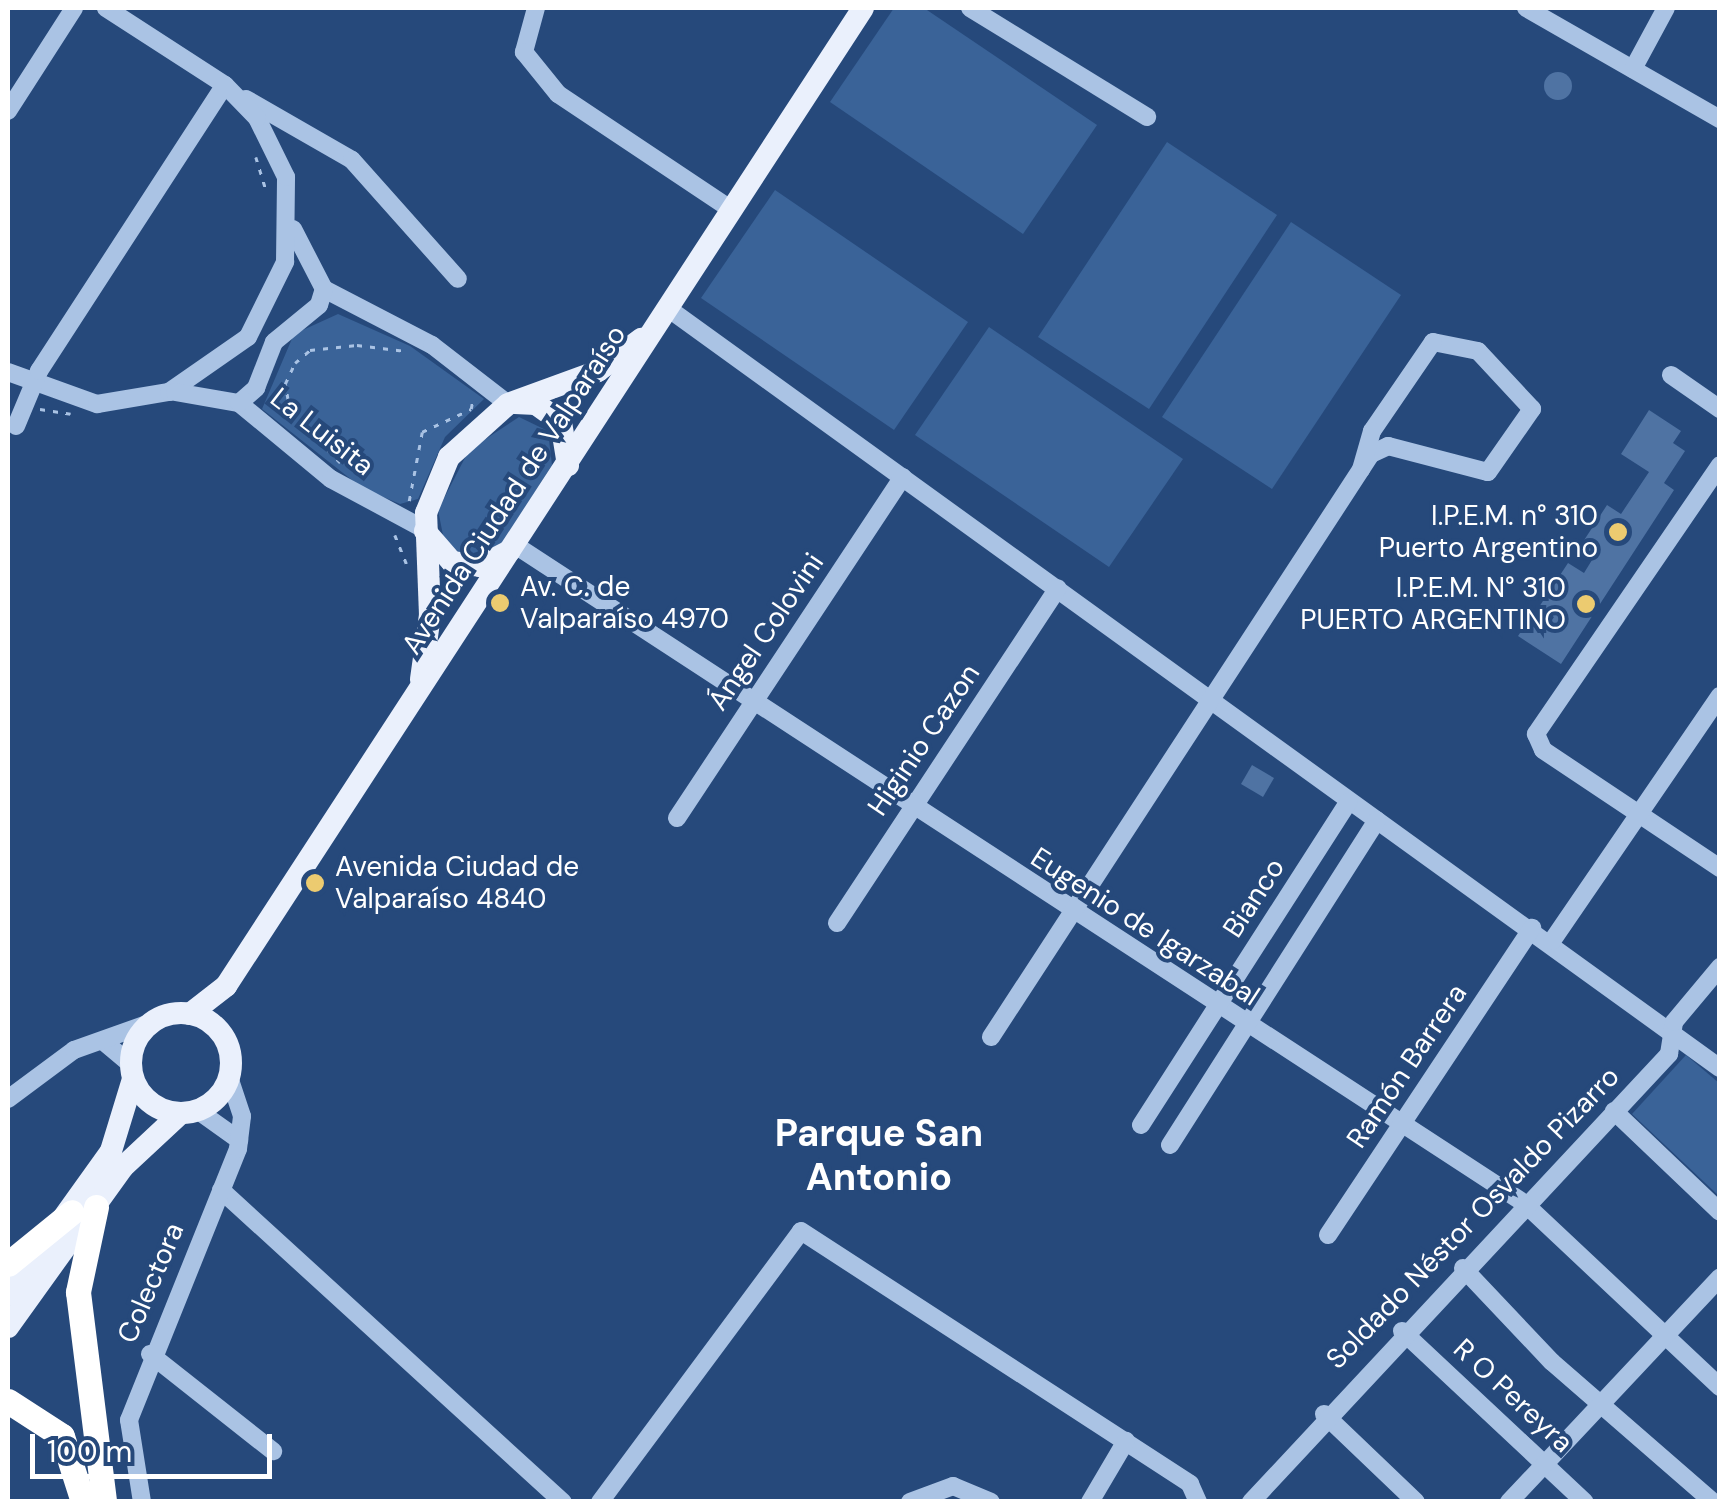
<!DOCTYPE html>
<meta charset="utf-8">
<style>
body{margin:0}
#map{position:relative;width:1727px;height:1509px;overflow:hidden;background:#26497b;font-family:"DM Sans",sans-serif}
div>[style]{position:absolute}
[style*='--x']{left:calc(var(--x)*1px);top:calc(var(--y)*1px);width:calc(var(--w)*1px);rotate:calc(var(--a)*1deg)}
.green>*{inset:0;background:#3a6398}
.building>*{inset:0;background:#4f73a3}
.round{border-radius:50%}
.path>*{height:2.5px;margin-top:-1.25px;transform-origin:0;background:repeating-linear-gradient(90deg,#aac3e4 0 5px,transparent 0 13px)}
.minor>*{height:18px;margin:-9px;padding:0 9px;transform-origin:9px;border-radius:9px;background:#aac3e4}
.major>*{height:22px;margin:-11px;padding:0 11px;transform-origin:11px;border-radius:11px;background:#eaf0fc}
.major>.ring{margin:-11px;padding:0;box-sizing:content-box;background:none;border:22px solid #eaf0fc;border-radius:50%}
.highway>*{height:25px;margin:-12.5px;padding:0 12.5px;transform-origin:12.5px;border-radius:12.5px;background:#fff}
.dots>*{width:28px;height:28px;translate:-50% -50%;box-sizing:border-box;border:5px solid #26497b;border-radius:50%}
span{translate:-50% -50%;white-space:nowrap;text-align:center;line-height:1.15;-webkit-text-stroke:8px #26497b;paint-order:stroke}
.street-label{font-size:28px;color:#fff}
.poi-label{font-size:28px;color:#fff}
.right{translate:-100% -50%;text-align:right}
.left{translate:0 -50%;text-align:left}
.district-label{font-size:38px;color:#fff;font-weight:700}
.frame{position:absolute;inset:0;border:10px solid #fff;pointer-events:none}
.scale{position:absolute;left:30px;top:1434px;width:242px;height:45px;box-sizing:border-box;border:5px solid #fff;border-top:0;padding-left:12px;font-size:30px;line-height:35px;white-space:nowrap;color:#fff;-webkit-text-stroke:8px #26497b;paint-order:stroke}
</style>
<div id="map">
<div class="green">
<div style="clip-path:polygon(894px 8px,924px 8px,1097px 125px,1023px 234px,830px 102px)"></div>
<div style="clip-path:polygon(1167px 142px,1277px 215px,1149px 409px,1038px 337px)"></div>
<div style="clip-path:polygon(775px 190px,968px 322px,894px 430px,701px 298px)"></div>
<div style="clip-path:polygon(1291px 222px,1401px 295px,1272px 489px,1162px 417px)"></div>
<div style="clip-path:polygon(338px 314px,410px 346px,484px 399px,445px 437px,418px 499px,400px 504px,362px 488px,262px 409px,294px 334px)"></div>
<div style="clip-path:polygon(989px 327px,1183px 459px,1109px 567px,915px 435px)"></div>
<div style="clip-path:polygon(519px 417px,548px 431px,552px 465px,501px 545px,463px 556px,444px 540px,438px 510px,469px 450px)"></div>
<div style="clip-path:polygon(1686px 1055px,1719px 1083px,1719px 1196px,1632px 1114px)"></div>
</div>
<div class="building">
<div class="round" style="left:1544px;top:72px;width:28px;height:28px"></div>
<div style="clip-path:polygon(1649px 410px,1681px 431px,1673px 443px,1685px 451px,1664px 483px,1674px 490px,1561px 664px,1518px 636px,1528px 621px,1544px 632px,1554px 617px,1539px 607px,1568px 563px,1584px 573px,1592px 560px,1577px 551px,1607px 505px,1621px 514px,1649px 472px,1621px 454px)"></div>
<div style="clip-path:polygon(1252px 765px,1274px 778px,1263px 797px,1241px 784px)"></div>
</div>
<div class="path">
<div style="--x:256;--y:157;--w:37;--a:73"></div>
<div style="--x:40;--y:409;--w:31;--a:9"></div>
<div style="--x:340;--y:463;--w:71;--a:-134.4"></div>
<div style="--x:290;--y:412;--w:28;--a:-100"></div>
<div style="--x:285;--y:384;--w:23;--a:-65"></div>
<div style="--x:295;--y:363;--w:20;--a:-41"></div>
<div style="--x:310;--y:350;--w:47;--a:-6.1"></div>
<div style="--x:357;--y:345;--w:49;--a:7"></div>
<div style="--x:409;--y:501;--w:70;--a:-79.3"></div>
<div style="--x:422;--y:432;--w:54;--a:-25.1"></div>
<div style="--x:471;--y:409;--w:11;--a:-80"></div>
<div style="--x:395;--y:535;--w:31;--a:68"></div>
</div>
<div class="minor">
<div style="--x:536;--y:8;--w:46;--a:105.3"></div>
<div style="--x:524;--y:52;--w:54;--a:51"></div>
<div style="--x:558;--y:94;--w:209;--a:33.7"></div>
<div style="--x:970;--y:8;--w:208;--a:31.6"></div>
<div style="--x:1526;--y:8;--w:224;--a:29.8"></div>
<div style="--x:1633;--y:69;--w:69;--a:-61.6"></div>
<div style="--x:246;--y:99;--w:122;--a:29.9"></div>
<div style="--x:352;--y:160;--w:159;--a:48.3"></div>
<div style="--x:8;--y:111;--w:122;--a:-57.3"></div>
<div style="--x:293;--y:229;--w:68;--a:62.7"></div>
<div style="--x:324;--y:289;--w:122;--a:27.4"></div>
<div style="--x:432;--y:345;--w:96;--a:37.8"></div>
<div style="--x:669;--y:309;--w:1296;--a:35.84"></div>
<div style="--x:8;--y:372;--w:95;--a:19.8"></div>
<div style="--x:97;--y:404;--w:73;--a:-9.5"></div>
<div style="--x:169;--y:392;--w:96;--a:-34.8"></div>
<div style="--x:248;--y:337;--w:84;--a:-63.7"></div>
<div style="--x:285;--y:262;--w:85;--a:-89.3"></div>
<div style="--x:286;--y:177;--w:66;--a:-116.2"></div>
<div style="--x:257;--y:118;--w:46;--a:-134.1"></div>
<div style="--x:225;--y:85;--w:142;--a:-147.1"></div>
<div style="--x:1671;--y:375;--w:60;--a:34.8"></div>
<div style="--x:175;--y:392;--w:65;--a:9.8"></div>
<div style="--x:239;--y:403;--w:119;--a:39.6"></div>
<div style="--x:331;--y:479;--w:106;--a:28.3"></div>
<div style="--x:239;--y:403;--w:23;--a:-41"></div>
<div style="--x:256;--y:388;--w:49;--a:-68.6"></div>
<div style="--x:274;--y:342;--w:58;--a:-39.4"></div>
<div style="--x:319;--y:305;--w:17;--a:-73"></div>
<div style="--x:16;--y:426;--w:60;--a:-67.3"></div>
<div style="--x:39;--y:371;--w:341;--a:-57"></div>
<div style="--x:1720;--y:465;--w:326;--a:124.4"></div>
<div style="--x:1536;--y:734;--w:17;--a:66"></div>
<div style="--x:1543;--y:750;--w:213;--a:33.7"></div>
<div style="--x:515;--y:545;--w:1205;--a:33.11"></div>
<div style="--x:1524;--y:1203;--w:269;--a:43.2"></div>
<div style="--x:677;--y:818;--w:409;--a:-56.5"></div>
<div style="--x:837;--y:923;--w:401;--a:-56.6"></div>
<div style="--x:1552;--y:941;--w:297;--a:-55.6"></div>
<div style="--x:991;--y:1037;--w:696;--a:-56.9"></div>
<div style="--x:1371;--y:454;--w:19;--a:-25"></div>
<div style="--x:1388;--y:446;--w:103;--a:14.6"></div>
<div style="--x:1488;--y:472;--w:77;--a:-55.1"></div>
<div style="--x:1532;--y:409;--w:79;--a:-133"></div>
<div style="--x:1478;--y:351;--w:46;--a:-168.7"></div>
<div style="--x:1433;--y:342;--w:108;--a:124.4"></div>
<div style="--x:1372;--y:431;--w:40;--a:106"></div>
<div style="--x:103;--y:1041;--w:35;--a:40"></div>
<div style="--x:8;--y:1099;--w:82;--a:-36.6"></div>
<div style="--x:74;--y:1050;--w:81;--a:-19.6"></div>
<div style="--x:197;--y:1110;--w:52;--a:35.5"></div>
<div style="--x:1614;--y:1111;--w:146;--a:43.6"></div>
<div style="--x:1141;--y:1125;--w:384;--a:-57.3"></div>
<div style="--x:1170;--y:1145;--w:385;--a:-57.5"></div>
<div style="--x:221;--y:1190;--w:463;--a:42.4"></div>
<div style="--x:1328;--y:1235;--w:369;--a:-56.4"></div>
<div style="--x:1463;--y:1268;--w:129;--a:46.6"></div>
<div style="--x:1552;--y:1362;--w:213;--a:41"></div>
<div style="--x:1402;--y:1331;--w:250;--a:43.1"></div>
<div style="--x:150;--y:1354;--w:157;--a:38.3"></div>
<div style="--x:1324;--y:1414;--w:127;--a:43.7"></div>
<div style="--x:142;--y:1502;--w:83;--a:-99"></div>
<div style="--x:129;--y:1420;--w:292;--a:-68.1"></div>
<div style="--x:238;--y:1149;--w:33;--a:-83"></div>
<div style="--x:242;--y:1116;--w:41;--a:-108.4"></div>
<div style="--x:600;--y:1502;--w:337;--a:-53.4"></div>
<div style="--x:801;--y:1231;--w:464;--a:33"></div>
<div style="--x:1190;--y:1484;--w:20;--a:66"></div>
<div style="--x:910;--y:1502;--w:46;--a:-20.4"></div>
<div style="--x:953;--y:1486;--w:41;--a:22.8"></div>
<div style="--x:1090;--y:1502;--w:71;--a:-59.5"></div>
<div style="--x:1251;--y:1502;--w:613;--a:-46.98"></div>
<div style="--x:1669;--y:1054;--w:32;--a:-81"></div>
<div style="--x:1674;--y:1022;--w:72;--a:-50.1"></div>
<div style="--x:1509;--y:1502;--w:308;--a:-46.8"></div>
</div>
<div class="major">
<div style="--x:515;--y:403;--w:21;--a:3"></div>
<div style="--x:536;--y:404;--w:31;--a:36"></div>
<div style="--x:561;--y:422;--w:44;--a:80.8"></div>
<div style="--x:425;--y:531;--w:41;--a:48.9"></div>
<div style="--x:452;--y:562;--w:28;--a:8"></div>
<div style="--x:480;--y:566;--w:33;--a:-27"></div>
<div style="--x:421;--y:679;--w:65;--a:-82"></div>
<div style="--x:430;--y:615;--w:102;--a:-92.2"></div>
<div style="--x:426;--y:513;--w:61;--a:-67.7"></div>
<div style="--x:449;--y:457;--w:79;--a:-41.9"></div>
<div style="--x:508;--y:404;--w:96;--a:-20.1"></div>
<div style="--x:598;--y:371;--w:54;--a:-36.7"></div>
<div class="ring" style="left:131px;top:1013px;width:78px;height:78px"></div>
<div style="--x:190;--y:1014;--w:46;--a:-37.9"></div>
<div style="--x:226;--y:986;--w:1167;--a:-56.92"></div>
<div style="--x:8;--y:1295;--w:177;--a:-54.4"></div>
<div style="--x:111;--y:1151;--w:75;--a:-73"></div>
<div style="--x:8;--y:1327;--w:197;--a:-54.3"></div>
<div style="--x:123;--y:1167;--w:79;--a:-43"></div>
</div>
<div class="highway">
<div style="--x:96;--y:1207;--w:87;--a:102"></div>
<div style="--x:78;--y:1292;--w:212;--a:82.9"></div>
<div style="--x:8;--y:1264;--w:82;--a:-39.1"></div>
<div style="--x:8;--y:1401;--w:64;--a:32.9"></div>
<div style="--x:62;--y:1436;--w:69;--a:72.3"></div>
</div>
<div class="dots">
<div style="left:1618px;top:532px;background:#eccb70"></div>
<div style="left:500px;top:603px;background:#eccb70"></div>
<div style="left:1586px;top:604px;background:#eccb70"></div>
<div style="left:315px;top:883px;background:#eccb70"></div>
</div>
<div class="street-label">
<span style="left:322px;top:432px;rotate:38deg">La Luisita</span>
<span style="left:514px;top:490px;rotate:-57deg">Avenida Ciudad de Valparaíso</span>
<span style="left:766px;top:632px;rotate:-56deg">Ángel Colovini</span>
<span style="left:924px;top:740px;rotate:-56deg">Higinio Cazon</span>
<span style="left:1254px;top:898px;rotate:-57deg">Bianco</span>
<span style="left:1145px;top:927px;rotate:33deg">Eugenio de Igarzabal</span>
<span style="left:1407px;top:1066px;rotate:-56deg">Ramón Barrera</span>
<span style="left:1473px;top:1218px;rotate:-46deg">Soldado Néstor Osvaldo Pizarro</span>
<span style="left:151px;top:1283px;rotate:-67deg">Colectora</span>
<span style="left:1513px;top:1396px;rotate:43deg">R O Pereyra</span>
</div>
<div class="poi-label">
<span class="right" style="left:1598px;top:532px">I.P.E.M. n° 310<br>Puerto Argentino</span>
<span class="left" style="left:520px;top:603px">Av. C. de<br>Valparaíso 4970</span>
<span class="right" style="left:1566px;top:604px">I.P.E.M. N° 310<br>PUERTO ARGENTINO</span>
<span class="left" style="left:335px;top:883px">Avenida Ciudad de<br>Valparaíso 4840</span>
</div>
<div class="district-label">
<span style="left:879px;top:1156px">Parque San<br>Antonio</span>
</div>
<div class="frame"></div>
<div class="scale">100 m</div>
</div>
